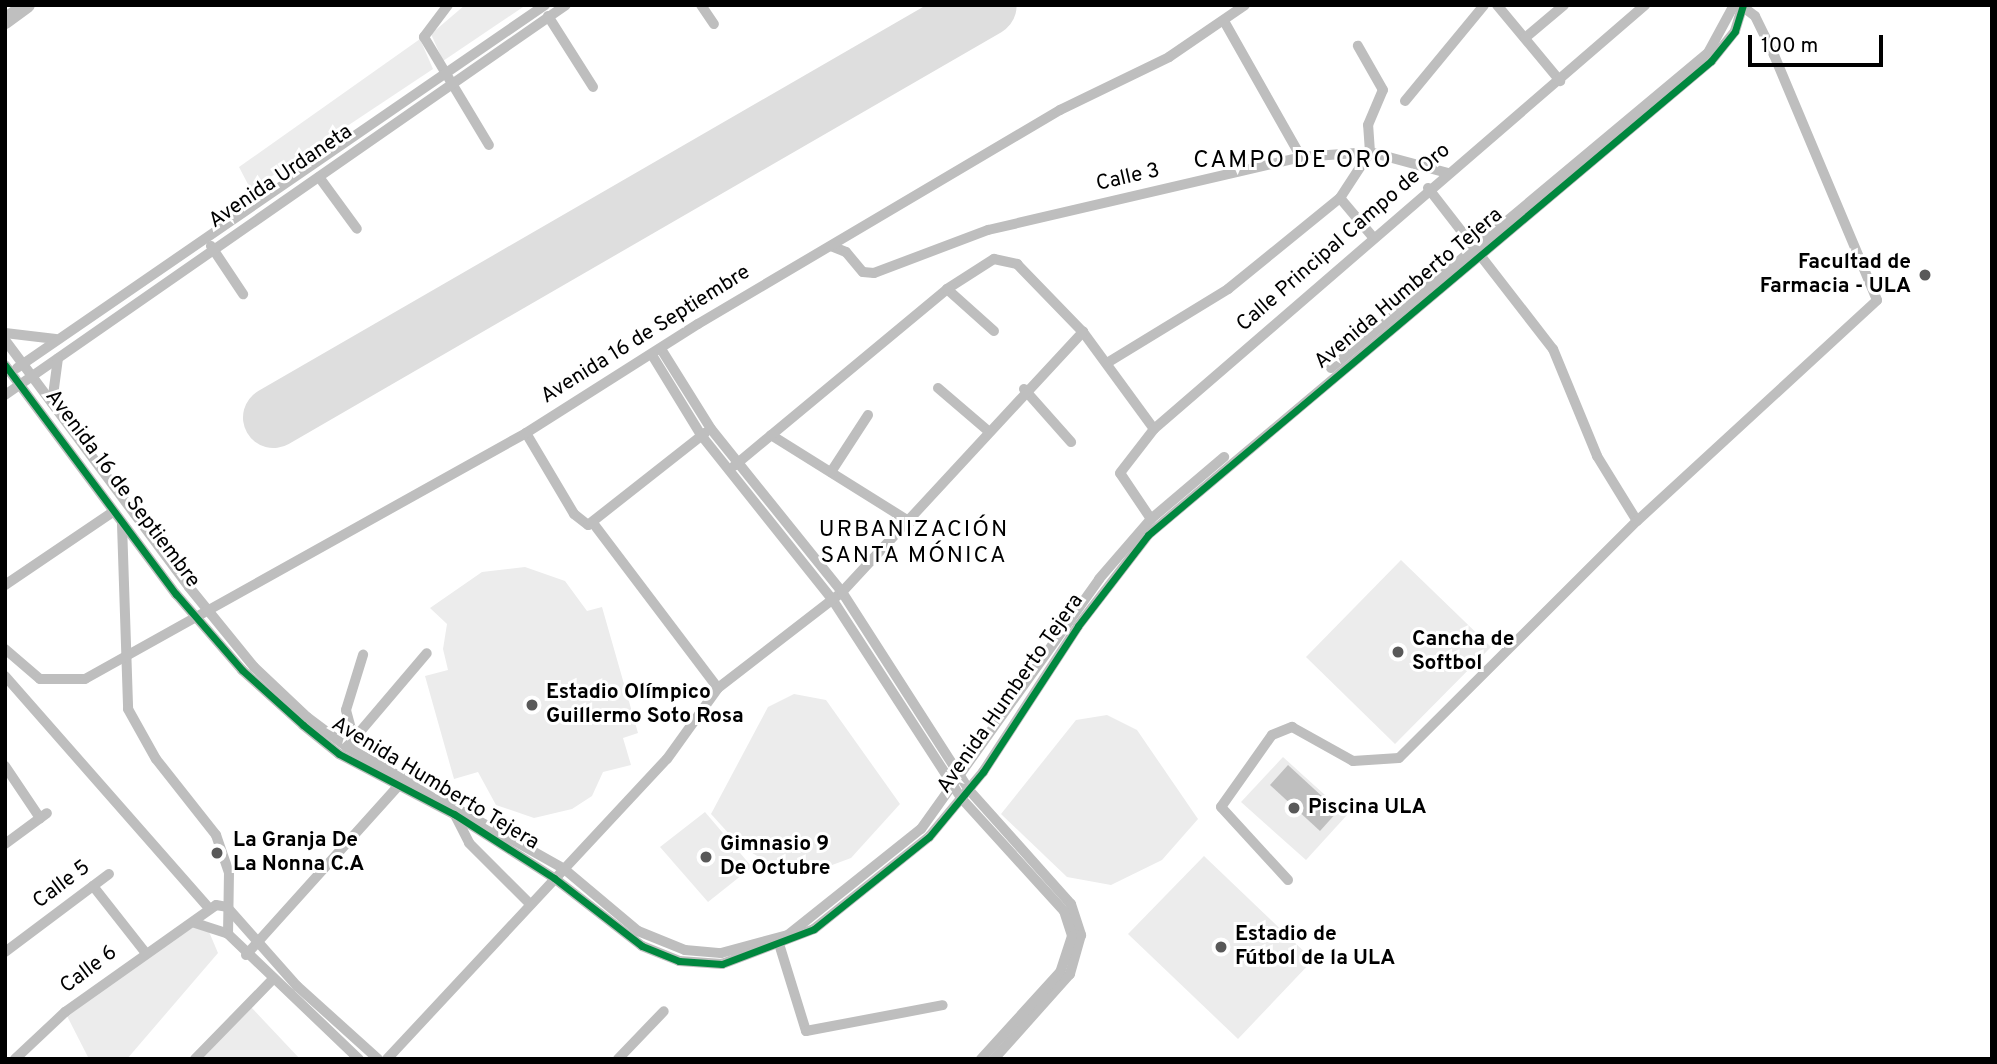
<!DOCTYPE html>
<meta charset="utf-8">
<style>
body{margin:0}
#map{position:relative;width:1997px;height:1064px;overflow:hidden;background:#fff;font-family:Overpass,sans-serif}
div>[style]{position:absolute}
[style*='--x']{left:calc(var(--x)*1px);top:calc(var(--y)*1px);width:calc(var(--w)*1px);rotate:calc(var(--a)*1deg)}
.green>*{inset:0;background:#ececec}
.water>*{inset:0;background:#bfbfbf}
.river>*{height:16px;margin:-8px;padding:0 8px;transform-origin:8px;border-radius:8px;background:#bfbfbf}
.runway>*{height:61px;margin:-30.5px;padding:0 30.5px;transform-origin:30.5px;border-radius:30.5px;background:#dedede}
.minor>*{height:10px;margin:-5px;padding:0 5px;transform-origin:5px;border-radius:5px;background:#bebebe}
.cycleway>*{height:7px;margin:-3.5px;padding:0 3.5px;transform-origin:3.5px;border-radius:3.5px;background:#00873e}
.dots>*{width:19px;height:19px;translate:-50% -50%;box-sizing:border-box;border:4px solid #fff;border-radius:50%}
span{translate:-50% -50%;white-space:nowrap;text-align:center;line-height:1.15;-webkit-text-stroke:6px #fff;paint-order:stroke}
.street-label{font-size:21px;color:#000}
.poi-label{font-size:21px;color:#000;font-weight:700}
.right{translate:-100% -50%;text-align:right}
.left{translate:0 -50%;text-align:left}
.neighbourhood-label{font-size:23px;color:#000;letter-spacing:2px}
.quarter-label{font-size:24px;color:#000;letter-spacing:2px}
.frame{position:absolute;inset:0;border:7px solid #000;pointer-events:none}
.scale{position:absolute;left:1748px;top:35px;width:135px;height:32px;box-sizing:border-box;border:4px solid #000;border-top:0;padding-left:9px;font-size:21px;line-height:24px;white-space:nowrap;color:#000;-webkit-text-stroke:5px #fff;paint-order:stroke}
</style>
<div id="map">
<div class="green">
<div style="clip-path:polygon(465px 5px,526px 5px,443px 61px,431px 34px)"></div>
<div style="clip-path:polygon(420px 39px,433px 69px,251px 190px,239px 167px)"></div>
<div style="clip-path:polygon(1401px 560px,1491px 647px,1395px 744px,1306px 657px)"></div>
<div style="clip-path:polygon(525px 567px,565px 581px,587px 611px,602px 607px,638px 733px,623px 738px,631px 765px,603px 772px,592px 796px,572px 809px,534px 818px,496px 805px,478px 772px,454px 779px,425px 676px,448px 670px,443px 649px,447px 624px,430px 608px,482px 572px)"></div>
<div style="clip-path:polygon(794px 694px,826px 700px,900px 804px,851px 858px,816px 871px,775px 866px,740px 846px,711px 814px,768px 707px)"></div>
<div style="clip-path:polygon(1107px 715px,1137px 730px,1198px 819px,1162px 860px,1111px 885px,1067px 877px,1001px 814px,1076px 720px)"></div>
<div style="clip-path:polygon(1283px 757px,1347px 815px,1306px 860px,1241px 802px)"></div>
<div style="clip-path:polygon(705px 812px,752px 867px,708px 902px,660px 847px)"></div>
<div style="clip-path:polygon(1204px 856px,1313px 960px,1238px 1039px,1128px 934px)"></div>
<div style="clip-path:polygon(204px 920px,218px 953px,127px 1059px,89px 1059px,65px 1012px)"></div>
<div style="clip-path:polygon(250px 1006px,300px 1059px,200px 1059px)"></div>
</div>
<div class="water">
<div style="clip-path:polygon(1288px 765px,1338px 811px,1320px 831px,1270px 785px)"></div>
</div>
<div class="river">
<div style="--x:5;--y:21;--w:27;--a:-36"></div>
</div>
<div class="runway">
<div style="--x:273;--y:417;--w:823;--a:-30.02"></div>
</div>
<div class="minor">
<div style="--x:448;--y:5;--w:40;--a:127"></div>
<div style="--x:424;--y:37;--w:126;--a:59"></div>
<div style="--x:701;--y:5;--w:23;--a:56"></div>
<div style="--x:1497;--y:5;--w:99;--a:50.3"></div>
<div style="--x:548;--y:16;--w:84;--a:57.6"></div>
<div style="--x:1224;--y:21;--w:156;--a:60.5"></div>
<div style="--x:1525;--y:38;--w:51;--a:-40.2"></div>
<div style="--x:1405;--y:101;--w:124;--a:-50.5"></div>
<div style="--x:319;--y:177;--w:64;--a:53.8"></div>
<div style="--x:1428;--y:188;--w:204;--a:52.2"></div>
<div style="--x:1553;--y:349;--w:116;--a:67.6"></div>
<div style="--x:1597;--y:456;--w:76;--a:58.4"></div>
<div style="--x:1340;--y:198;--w:50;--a:49.9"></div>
<div style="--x:211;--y:246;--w:58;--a:56.3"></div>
<div style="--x:831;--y:246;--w:16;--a:22"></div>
<div style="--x:846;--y:252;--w:26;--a:50"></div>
<div style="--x:863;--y:272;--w:11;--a:5"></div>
<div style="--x:874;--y:273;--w:122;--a:-20.7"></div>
<div style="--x:988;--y:230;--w:321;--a:-13.1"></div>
<div style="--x:1301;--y:157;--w:69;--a:-4.1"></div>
<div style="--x:1370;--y:152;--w:81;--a:15.1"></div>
<div style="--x:947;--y:289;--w:63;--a:41.8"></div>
<div style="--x:5;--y:333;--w:51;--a:6.7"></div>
<div style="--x:5;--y:340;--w:308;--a:53.3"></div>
<div style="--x:189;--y:587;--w:103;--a:50.9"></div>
<div style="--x:254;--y:667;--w:73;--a:43.3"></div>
<div style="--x:307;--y:717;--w:50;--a:36.9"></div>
<div style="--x:347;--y:747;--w:248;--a:29.3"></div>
<div style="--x:563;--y:868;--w:98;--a:40"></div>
<div style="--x:638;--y:931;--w:51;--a:22"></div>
<div style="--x:685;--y:950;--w:36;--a:5"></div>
<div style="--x:721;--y:953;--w:69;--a:-15"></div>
<div style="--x:788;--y:935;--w:170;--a:-38.6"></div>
<div style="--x:921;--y:829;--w:307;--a:-54.5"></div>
<div style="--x:1099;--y:579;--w:79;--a:-49.1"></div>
<div style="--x:1151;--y:519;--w:96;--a:-40.3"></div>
<div style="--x:661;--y:349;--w:94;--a:58"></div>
<div style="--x:711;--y:429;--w:209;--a:51.2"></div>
<div style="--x:842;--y:592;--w:235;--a:57.3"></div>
<div style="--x:969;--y:790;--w:153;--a:48.2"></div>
<div style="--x:1071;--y:904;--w:33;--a:72"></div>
<div style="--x:1081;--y:935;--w:41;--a:105.8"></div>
<div style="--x:1070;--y:974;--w:114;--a:131.8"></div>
<div style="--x:652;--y:355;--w:94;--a:58.5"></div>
<div style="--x:701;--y:435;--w:210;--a:51.4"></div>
<div style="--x:832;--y:599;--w:239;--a:57"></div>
<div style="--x:962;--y:799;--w:151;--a:47.7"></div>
<div style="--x:1064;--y:911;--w:26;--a:72"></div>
<div style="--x:1072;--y:936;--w:38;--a:108"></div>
<div style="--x:1060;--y:972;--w:118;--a:132.2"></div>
<div style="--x:1107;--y:363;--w:142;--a:-31.4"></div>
<div style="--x:1228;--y:289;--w:144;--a:-39.1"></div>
<div style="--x:1340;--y:198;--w:55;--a:-56.9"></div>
<div style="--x:1370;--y:152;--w:27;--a:-94"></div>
<div style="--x:1368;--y:125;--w:38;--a:-67"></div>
<div style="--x:1383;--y:90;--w:51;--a:-119.6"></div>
<div style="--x:5;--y:365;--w:286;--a:53.3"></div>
<div style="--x:176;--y:594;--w:101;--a:49"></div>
<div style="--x:242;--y:670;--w:82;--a:42"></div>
<div style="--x:303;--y:725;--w:46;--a:38.9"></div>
<div style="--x:339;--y:754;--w:130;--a:27.6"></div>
<div style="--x:454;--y:814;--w:119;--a:32.6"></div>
<div style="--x:554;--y:878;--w:111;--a:37.7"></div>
<div style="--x:642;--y:946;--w:40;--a:22"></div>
<div style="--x:679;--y:961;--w:43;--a:4"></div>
<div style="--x:722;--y:964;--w:98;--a:-20.8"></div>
<div style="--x:814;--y:929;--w:147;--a:-38.7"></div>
<div style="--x:929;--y:837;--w:85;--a:-50.3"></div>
<div style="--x:983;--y:772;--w:174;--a:-56.9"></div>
<div style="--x:1078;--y:626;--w:115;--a:-52.4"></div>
<div style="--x:1148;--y:535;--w:736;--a:-40.09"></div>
<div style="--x:1711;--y:61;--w:38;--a:-51"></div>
<div style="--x:1735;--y:31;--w:27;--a:-73"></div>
<div style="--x:17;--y:368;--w:641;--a:-34.51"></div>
<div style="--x:1331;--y:368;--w:491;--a:-39.9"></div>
<div style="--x:1708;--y:53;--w:55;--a:-61.6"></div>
<div style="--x:938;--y:388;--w:65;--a:40.6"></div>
<div style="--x:1024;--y:389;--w:71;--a:48.4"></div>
<div style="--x:5;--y:395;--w:683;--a:-34.81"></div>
<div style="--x:52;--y:403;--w:45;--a:-82.4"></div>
<div style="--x:526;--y:433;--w:94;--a:59.3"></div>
<div style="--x:574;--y:514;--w:18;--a:38"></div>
<div style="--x:588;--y:525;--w:149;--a:-38.2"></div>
<div style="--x:771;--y:435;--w:164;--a:32"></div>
<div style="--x:734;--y:466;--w:277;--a:-39.7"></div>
<div style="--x:947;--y:289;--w:56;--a:-32.6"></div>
<div style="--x:994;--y:259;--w:24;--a:12"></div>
<div style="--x:1017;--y:264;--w:95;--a:45.9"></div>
<div style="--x:1083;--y:332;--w:120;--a:53.8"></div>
<div style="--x:831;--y:472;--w:68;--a:-57"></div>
<div style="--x:1151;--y:519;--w:55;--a:-124"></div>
<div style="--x:1120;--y:473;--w:56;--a:-52.3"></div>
<div style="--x:1154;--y:429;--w:649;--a:-40.81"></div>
<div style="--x:593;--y:523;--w:207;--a:52.9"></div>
<div style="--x:122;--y:524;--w:185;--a:88.1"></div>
<div style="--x:128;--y:709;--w:57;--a:60.8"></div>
<div style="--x:156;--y:759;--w:97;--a:51.7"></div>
<div style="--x:216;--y:835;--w:39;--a:71"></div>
<div style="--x:229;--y:872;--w:62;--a:90.9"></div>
<div style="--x:5;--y:585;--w:130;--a:-34.1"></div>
<div style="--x:5;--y:649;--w:46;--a:40.6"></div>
<div style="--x:40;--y:679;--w:45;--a:0"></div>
<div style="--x:85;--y:679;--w:505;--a:-29.15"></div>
<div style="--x:526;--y:433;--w:204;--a:-32.4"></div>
<div style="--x:698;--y:324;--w:421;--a:-30.6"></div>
<div style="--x:1060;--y:110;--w:121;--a:-25.9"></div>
<div style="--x:1169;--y:57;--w:92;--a:-34.4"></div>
<div style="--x:5;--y:676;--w:306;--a:48.7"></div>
<div style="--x:354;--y:740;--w:31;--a:-105"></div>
<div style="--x:346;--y:710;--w:58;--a:-72.8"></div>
<div style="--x:347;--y:747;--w:123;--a:-49.6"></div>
<div style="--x:5;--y:766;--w:63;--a:56.1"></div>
<div style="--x:456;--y:817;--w:29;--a:63"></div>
<div style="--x:469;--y:843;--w:86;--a:45"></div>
<div style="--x:5;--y:844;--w:52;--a:-36.4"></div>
<div style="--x:1288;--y:880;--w:99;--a:-132.5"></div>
<div style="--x:1221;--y:807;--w:88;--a:-54.7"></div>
<div style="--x:1272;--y:735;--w:22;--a:-22"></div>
<div style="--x:1292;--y:727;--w:70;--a:29.1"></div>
<div style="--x:1353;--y:761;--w:46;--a:-3.7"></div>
<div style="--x:1399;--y:758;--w:336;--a:-44.9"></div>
<div style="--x:1637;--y:521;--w:326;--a:-42.6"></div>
<div style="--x:1877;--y:300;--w:266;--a:-112.8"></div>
<div style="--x:1774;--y:55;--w:43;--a:-116"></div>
<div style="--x:1755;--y:16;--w:15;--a:-143"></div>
<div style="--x:93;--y:886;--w:84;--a:51.8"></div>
<div style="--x:195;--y:923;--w:35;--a:18"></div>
<div style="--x:228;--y:934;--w:181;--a:43.7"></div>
<div style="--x:780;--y:947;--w:88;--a:72.8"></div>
<div style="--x:806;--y:1031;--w:139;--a:-10.7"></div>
<div style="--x:5;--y:952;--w:130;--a:-36.9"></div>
<div style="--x:246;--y:955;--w:232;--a:-48"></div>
<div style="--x:15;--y:1059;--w:69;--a:-43.2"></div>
<div style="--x:65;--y:1012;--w:185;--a:-35.3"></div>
<div style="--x:216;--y:905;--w:11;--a:10"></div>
<div style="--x:227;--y:907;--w:106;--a:48.5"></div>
<div style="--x:297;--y:986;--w:109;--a:42"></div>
<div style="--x:195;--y:1059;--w:112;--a:-45.7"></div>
<div style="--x:387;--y:1059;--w:410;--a:-47"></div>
<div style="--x:667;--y:759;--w:87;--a:-54.3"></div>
<div style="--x:718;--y:688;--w:157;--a:-37.7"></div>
<div style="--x:842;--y:592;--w:355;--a:-47.2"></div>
<div style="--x:618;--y:1059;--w:66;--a:-46.2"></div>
</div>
<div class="cycleway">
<div style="--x:5;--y:365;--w:286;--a:53.3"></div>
<div style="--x:176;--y:594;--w:101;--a:49"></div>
<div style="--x:242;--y:670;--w:82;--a:42"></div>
<div style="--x:303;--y:725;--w:46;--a:38.9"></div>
<div style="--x:339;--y:754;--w:130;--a:27.6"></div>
<div style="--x:454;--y:814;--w:119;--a:32.6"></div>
<div style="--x:554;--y:878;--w:111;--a:37.7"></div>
<div style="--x:642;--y:946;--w:40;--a:22"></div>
<div style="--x:679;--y:961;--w:43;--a:4"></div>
<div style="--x:722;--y:964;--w:98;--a:-20.8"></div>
<div style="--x:814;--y:929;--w:147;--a:-38.7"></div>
<div style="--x:929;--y:837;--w:85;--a:-50.3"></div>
<div style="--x:983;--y:772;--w:174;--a:-56.9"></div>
<div style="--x:1078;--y:626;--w:115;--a:-52.4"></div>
<div style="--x:1148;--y:535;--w:736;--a:-40.09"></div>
<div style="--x:1711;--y:61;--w:38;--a:-51"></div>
<div style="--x:1735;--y:31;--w:27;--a:-73"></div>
</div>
<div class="dots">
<div style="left:1925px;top:275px;background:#595959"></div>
<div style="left:1398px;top:652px;background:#595959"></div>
<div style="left:532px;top:705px;background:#595959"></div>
<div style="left:1294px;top:808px;background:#595959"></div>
<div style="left:217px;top:853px;background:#595959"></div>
<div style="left:706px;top:857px;background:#595959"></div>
<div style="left:1221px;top:947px;background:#595959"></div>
</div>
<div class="street-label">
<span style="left:281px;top:177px;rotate:-34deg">Avenida Urdaneta</span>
<span style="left:1128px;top:178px;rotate:-13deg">Calle 3</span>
<span style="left:1344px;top:238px;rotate:-41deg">Calle Principal Campo de Oro</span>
<span style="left:1409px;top:289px;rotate:-40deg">Avenida Humberto Tejera</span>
<span style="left:646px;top:335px;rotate:-32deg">Avenida 16 de Septiembre</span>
<span style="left:122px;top:489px;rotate:53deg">Avenida 16 de Septiembre</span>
<span style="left:1011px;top:694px;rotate:-55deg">Avenida Humberto Tejera</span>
<span style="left:435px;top:784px;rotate:31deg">Avenida Humberto Tejera</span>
<span style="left:62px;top:885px;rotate:-37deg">Calle 5</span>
<span style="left:89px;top:970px;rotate:-37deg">Calle 6</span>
</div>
<div class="poi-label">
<span class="right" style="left:1911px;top:275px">Facultad de<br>Farmacia - ULA</span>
<span class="left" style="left:1412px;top:652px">Cancha de<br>Softbol</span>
<span class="left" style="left:546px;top:705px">Estadio Olímpico<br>Guillermo Soto Rosa</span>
<span class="left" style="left:1308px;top:808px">Piscina ULA</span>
<span class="left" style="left:233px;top:853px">La Granja De<br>La Nonna C.A</span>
<span class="left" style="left:720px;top:857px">Gimnasio 9<br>De Octubre</span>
<span class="left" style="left:1235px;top:947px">Estadio de<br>Fútbol de la ULA</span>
</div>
<div class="neighbourhood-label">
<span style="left:914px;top:544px">URBANIZACIÓN<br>SANTA MÓNICA</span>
</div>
<div class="quarter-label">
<span style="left:1293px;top:162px">CAMPO DE ORO</span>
</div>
<div class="frame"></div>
<div class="scale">100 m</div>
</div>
